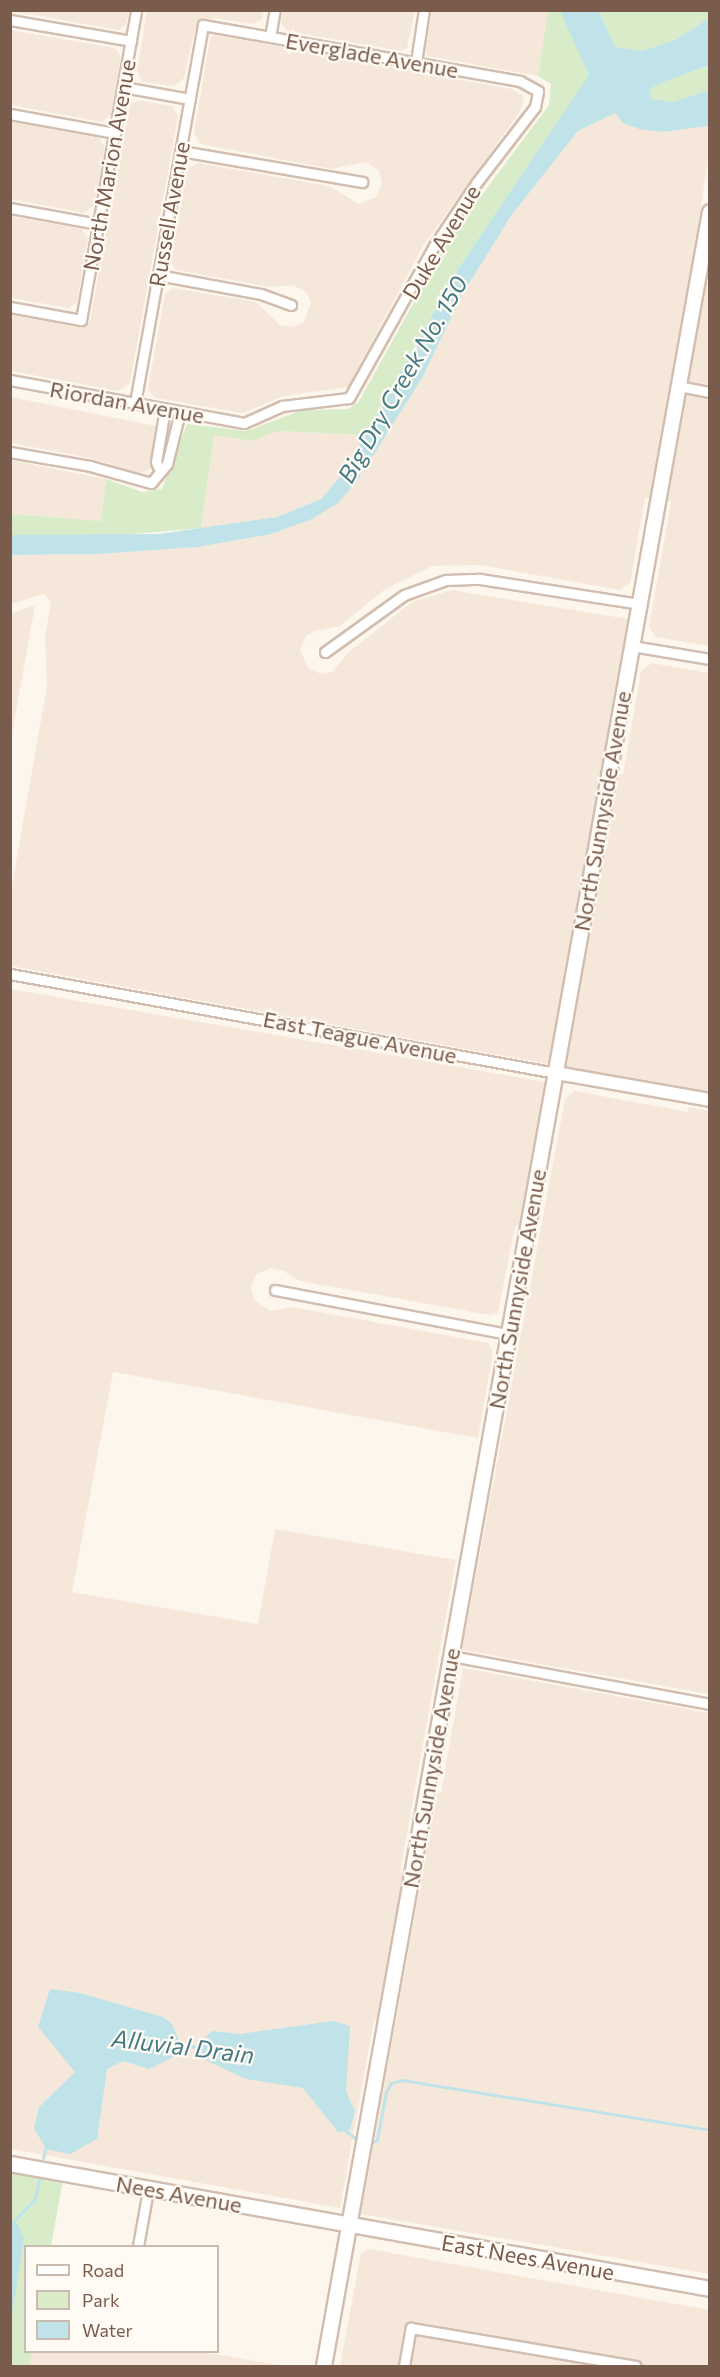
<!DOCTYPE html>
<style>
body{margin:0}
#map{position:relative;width:720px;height:2377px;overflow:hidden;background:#fdf6ec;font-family:Commissioner,sans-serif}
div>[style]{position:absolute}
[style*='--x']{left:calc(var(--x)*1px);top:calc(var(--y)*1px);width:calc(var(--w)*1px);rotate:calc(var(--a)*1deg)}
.residential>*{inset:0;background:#f5e8da}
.green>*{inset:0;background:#d8ecc9}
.water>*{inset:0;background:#bfe3e8}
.stream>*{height:3px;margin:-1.5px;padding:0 1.5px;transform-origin:1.5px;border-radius:1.5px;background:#bfe3e8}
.roads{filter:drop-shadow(2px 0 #d1beb0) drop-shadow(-2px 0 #d1beb0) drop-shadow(0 2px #d1beb0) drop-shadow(0 -2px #d1beb0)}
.minor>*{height:9px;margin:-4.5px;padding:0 4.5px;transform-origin:4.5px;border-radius:4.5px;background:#fff}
.tertiary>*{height:12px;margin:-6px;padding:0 6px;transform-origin:6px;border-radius:6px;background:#fff}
.secondary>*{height:14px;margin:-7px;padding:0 7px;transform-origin:7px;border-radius:7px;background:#fff}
span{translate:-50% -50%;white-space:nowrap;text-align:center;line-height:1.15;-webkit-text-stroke:4.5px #fffaf3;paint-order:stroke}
.street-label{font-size:22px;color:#7a5c4d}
.water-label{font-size:24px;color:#437c86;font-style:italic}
.frame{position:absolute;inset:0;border:12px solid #7a5c4d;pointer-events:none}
.legend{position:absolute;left:24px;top:2245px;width:195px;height:108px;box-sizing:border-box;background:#fffaf3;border:2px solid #cabbb1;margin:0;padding:8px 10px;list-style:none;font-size:18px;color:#7a5c4d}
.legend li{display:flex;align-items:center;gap:12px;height:30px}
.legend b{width:30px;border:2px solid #cabbb1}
</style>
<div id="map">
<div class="residential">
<div style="clip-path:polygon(548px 10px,538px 76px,428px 56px,425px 52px,432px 11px)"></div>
<div style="clip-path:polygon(11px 11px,11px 10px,129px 11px,126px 24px,119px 30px)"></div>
<div style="clip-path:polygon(147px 11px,264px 11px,262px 19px,254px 24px,215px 18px,196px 25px,184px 78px,174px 86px,142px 82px,137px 71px)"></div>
<div style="clip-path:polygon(283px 11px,283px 10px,415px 11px,407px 48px,401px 51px,287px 31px,281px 23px)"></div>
<div style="clip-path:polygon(10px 30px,115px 48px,121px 57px,112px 114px,102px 122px,11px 105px)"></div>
<div style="clip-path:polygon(215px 35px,512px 89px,522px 95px,524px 102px,519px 113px,423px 246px,348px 387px,284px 396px,243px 413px,155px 398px,148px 389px,165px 294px,173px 288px,256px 302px,280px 325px,292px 327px,304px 322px,311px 303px,306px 292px,293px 285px,270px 287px,176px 270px,171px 261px,187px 169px,197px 163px,329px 186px,359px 204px,376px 197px,382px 184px,379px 170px,365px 162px,332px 169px,200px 144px,194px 133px,210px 39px)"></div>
<div style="clip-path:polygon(138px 100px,172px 106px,178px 116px,130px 383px,118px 391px,11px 371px,11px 315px,76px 327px,90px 321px,130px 104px)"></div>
<div style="clip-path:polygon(615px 113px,623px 123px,662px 132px,709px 126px,709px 153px,694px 251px,650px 498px,645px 498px,630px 583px,620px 590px,480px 565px,432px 566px,384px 590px,340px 626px,314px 631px,306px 636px,300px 650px,308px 668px,321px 674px,332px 672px,348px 653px,412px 602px,452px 590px,628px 619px,549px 1064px,11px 966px,11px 891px,47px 686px,45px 638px,51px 603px,44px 594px,11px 604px,11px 555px,99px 554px,198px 547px,272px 534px,312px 519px,377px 449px,422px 378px,462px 295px,511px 216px,578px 131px)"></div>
<div style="clip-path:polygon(11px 122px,99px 138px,105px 148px,95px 204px,84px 213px,11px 199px)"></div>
<div style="clip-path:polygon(10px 216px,82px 229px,88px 239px,77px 302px,69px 308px,11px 298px)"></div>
<div style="clip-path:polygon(709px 247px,709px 646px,656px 637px,649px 627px,671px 502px,663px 500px)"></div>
<div style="clip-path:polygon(11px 397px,156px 426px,150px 469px,140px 474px,90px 458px,11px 443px)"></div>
<div style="clip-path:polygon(278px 431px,364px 435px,343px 473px,321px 499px,277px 517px,201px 528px,214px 435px,253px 441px)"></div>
<div style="clip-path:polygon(10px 460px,106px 479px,101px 521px,11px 514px)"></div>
<div style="clip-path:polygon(35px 605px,11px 740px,11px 614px)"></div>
<div style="clip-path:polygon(652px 663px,709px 673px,709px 1093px,566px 1067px,619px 774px,623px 774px,641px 671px)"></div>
<div style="clip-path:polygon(10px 989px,546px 1082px,520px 1226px,515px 1226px,498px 1313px,490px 1315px,317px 1284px,297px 1280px,284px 1271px,271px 1268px,257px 1274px,251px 1286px,254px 1300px,270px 1311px,292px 1307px,488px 1343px,493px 1352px,478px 1438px,113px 1372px,72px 1592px,258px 1624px,275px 1529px,456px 1560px,400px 1872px,404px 1873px,392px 1944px,378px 2020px,374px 2020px,340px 2208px,11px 2149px)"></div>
<div style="clip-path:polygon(575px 1091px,688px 1112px,689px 1107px,709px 1111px,709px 1694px,462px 1650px,565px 1099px)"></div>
<div style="clip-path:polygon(463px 1668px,709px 1713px,709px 2274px,361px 2214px,437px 1793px,441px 1793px)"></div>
<div style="clip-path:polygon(369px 2249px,709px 2310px,709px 2366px,340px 2366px,361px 2253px)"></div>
<div style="clip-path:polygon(32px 2352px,203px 2352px,285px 2366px,29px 2366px)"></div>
</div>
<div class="green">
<div style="clip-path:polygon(548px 11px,560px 11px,590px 75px,460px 266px,364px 435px,278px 431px,253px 441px,214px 435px,201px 528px,100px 537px,11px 535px,11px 514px,101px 521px,106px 479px,142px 492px,162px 489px,187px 424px,247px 431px,302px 410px,348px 409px,358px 403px,449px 239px,549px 105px,551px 84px,538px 76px)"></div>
<div style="clip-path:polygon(599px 11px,709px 11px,709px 18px,675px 40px,641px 51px,615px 47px)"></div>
<div style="clip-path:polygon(709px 65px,709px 90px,672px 102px,650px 99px,649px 92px,654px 86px)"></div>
<div style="clip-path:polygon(10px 2172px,63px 2180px,51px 2246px,26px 2246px,26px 2352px,32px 2352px,29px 2366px,11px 2366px)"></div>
</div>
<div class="water">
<div style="clip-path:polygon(560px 11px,599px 11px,615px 47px,641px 51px,675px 40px,709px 18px,709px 65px,654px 86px,649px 92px,651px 99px,672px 102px,709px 90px,709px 126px,662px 132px,639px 129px,623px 123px,615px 113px,578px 131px,511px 216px,462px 295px,422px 378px,357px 481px,338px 503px,312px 519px,272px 534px,198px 547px,99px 554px,11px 555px,11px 535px,159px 534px,277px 517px,321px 499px,343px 473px,460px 266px,589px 75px)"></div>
<div style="clip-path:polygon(50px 1989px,80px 1993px,163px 2017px,172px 2024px,181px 2045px,172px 2058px,149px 2069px,123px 2061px,107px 2069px,97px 2139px,70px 2154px,46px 2149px,34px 2128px,39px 2107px,75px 2072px,38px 2027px)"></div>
<div style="clip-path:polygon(333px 2021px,350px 2026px,346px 2091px,355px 2111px,350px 2130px,338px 2132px,303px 2088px,246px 2079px,203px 2059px,196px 2047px,212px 2031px,240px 2034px)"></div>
<div style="clip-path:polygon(11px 2221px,18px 2225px,24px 2239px,11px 2321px)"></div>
</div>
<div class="stream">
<div style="--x:180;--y:2045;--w:17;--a:7"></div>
<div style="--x:343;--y:2129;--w:15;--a:37"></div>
<div style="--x:372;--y:2142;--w:5;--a:-22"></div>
<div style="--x:377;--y:2140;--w:49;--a:-79.4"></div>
<div style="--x:386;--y:2092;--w:10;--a:-61"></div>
<div style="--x:391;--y:2083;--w:11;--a:-15"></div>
<div style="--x:402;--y:2080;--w:312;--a:9.2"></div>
<div style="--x:43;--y:2158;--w:12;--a:-76"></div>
<div style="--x:10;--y:2225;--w:36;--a:-46"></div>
<div style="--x:35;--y:2199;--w:25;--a:-78"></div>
</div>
<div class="roads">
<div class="minor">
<div style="--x:10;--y:20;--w:123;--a:9.8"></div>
<div style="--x:270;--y:37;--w:27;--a:-80"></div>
<div style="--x:416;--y:62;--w:53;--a:-81.3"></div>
<div style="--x:123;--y:87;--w:68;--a:10.2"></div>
<div style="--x:10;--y:114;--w:107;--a:10.3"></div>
<div style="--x:181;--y:151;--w:184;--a:9.7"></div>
<div style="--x:10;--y:208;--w:89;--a:10.3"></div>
<div style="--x:158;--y:275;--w:105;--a:10.5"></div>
<div style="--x:261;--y:294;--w:32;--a:20"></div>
<div style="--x:10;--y:307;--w:72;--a:10.4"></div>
<div style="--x:81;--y:320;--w:315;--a:-79.9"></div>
<div style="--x:10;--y:380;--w:127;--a:10.4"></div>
<div style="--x:135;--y:403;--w:111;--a:10.4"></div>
<div style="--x:244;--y:423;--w:42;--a:-24.1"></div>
<div style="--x:282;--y:406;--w:67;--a:-6.8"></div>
<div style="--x:349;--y:398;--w:174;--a:-60.8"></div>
<div style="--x:434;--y:246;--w:77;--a:-56.1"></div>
<div style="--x:477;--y:182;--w:95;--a:-52.3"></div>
<div style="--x:535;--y:107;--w:16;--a:-79"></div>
<div style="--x:538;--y:91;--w:21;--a:-151"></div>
<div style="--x:520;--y:81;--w:322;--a:-170"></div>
<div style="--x:203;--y:25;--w:384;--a:100.2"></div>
<div style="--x:678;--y:386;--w:33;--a:11"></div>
<div style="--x:10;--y:452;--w:81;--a:9.9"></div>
<div style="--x:90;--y:466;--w:63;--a:15.6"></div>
<div style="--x:151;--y:483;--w:25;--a:-50"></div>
<div style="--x:167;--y:464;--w:54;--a:-76"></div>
<div style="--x:160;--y:471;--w:10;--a:-114"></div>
<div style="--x:156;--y:462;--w:54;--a:-80.4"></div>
<div style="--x:632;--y:646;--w:79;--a:9.5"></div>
<div style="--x:325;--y:652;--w:97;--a:-35.8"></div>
<div style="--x:404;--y:595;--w:45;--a:-19.7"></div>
<div style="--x:446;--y:580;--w:34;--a:-2"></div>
<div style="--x:480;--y:579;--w:161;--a:8.9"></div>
<div style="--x:10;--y:974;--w:555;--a:10.28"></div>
<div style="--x:275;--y:1290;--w:237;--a:10.7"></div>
<div style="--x:451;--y:1656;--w:263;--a:10.5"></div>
<div style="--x:138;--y:2246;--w:57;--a:-79.9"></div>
<div style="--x:404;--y:2366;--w:39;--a:-80"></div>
<div style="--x:411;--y:2328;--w:228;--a:9.6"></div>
</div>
<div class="tertiary">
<div style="--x:556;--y:1073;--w:156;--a:9.9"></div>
</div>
<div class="secondary">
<div style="--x:10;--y:2164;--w:711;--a:10.12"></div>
<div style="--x:324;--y:2366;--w:2188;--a:-79.84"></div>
</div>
</div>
<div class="street-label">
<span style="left:372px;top:55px;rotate:10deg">Everglade Avenue</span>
<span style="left:109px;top:165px;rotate:-80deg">North Marion Avenue</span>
<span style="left:169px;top:214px;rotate:-80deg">Russell Avenue</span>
<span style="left:441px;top:242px;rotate:-59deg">Duke Avenue</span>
<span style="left:127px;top:402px;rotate:10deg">Riordan Avenue</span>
<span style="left:602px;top:811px;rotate:-80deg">North Sunnyside Avenue</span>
<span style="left:360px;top:1037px;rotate:11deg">East Teague Avenue</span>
<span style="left:517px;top:1289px;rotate:-80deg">North Sunnyside Avenue</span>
<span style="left:431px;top:1768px;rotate:-80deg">North Sunnyside Avenue</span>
<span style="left:179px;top:2194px;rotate:10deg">Nees Avenue</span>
<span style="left:528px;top:2257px;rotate:10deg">East Nees Avenue</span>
</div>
<div class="water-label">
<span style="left:402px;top:379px;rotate:-60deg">Big Dry Creek No. 150</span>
<span style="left:183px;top:2046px;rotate:7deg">Alluvial Drain</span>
</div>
<div class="frame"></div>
<ul class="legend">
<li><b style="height:8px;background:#fff"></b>Road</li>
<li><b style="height:16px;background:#d8ecc9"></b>Park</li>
<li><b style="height:16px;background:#bfe3e8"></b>Water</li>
</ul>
</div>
